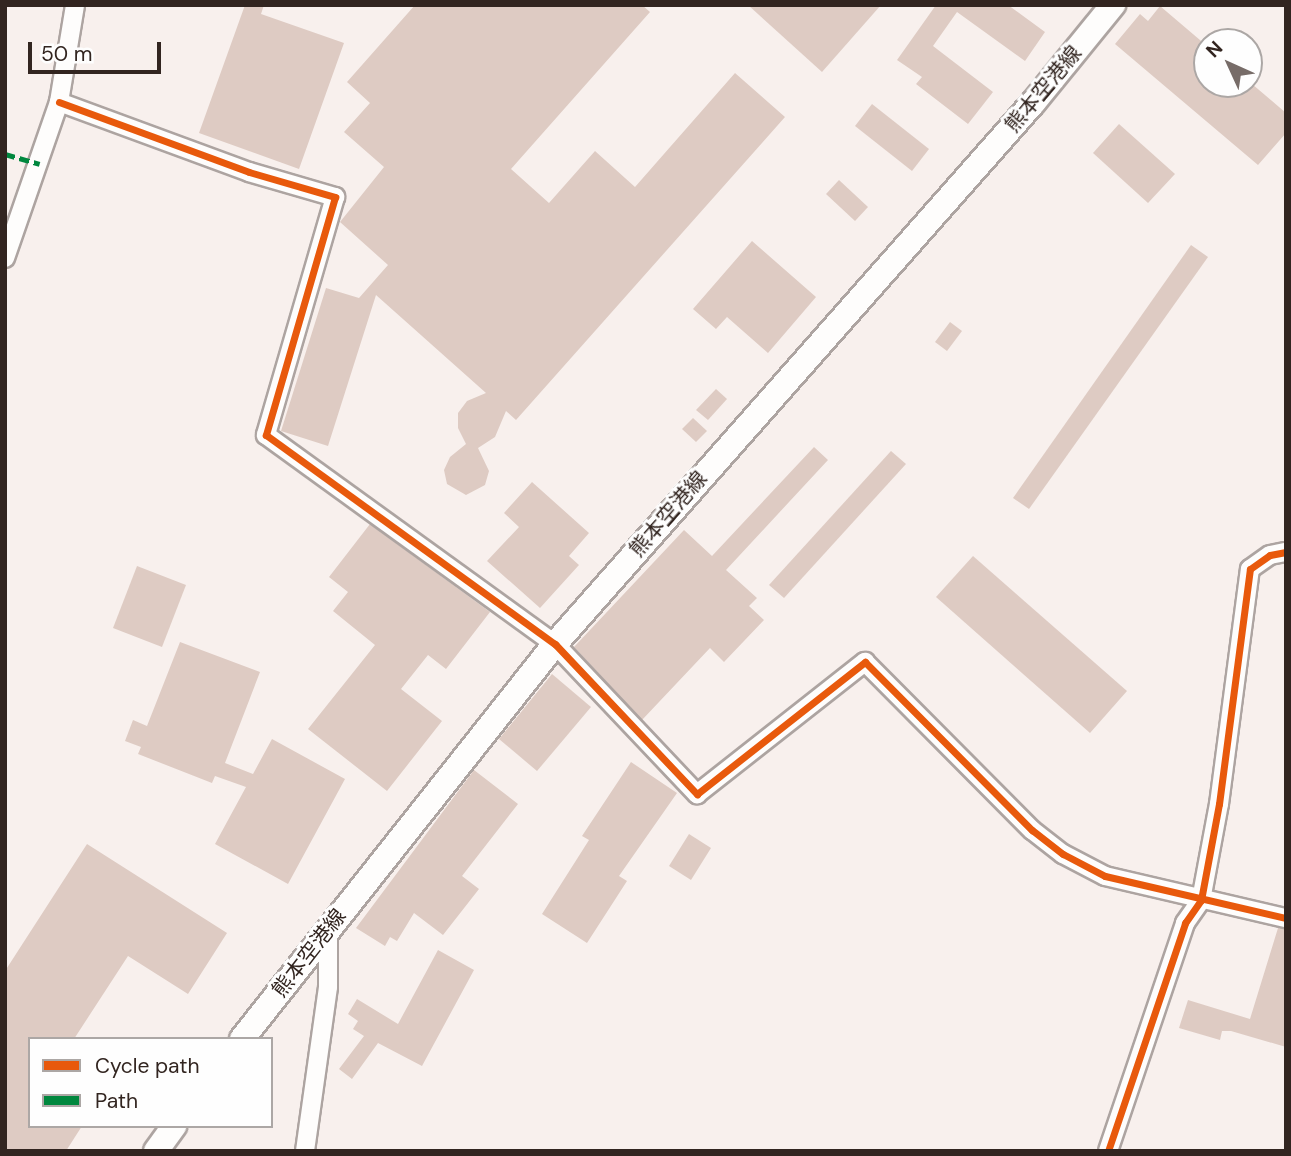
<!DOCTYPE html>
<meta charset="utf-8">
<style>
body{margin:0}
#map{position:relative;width:1291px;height:1156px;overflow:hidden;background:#f8f0ed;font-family:"DM Sans","Noto Sans JP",sans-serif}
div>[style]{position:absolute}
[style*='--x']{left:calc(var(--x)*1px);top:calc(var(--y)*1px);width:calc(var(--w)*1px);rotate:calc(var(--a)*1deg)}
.building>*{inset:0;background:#decbc3}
.roads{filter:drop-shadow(2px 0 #ada4a1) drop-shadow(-2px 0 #ada4a1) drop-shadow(0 2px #ada4a1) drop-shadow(0 -2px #ada4a1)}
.minor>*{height:18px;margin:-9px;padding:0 9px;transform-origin:9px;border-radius:9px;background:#fefdfc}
.secondary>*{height:24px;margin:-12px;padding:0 12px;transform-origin:12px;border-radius:12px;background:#fefdfc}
.quiet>*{height:5px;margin-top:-2.5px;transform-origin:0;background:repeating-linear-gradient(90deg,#00873e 0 10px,transparent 0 15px)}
.cycleway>*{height:7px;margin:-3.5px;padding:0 3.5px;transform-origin:3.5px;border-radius:3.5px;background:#e8590c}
span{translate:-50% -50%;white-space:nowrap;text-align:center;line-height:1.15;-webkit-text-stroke:6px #fefefe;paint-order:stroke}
.street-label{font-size:21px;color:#322520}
.frame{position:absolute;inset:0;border:7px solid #322520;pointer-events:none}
.legend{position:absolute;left:28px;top:1037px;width:245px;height:91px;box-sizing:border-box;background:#fefefe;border:2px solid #aca7a5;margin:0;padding:9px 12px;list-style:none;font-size:21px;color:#322520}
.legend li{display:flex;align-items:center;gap:14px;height:35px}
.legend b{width:35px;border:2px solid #aca7a5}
.north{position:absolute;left:1193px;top:28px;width:70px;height:70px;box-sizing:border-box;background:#fefefe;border:2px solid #aca7a5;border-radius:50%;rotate:315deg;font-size:19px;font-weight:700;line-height:28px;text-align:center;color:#322520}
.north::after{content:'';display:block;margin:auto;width:24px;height:32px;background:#776c68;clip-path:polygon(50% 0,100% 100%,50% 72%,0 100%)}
.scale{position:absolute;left:28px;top:42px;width:133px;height:32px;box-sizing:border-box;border:4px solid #322520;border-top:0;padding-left:9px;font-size:21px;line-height:24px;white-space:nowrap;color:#322520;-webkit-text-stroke:5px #fefefe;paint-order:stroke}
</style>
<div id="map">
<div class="building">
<div style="clip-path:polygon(245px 5px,264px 5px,261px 14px,344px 43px,299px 169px,199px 133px)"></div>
<div style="clip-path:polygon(415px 5px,642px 5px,650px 12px,511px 169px,549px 203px,595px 151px,635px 187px,735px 73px,785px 117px,516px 420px,506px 411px,495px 437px,478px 448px,489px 471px,485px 485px,466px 495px,447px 484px,444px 470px,450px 457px,466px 444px,458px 428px,458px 413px,467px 401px,486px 393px,376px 295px,328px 446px,281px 431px,326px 288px,359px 298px,388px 265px,340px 222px,384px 167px,344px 132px,370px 103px,347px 82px)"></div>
<div style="clip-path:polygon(748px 5px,881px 5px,822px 72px)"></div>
<div style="clip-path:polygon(936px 5px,1008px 5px,1045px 32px,1025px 61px,957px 12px,933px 46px,993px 92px,968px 124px,916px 84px,922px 77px,897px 60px)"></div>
<div style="clip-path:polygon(1160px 6px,1207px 46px,1207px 84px,1252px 84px,1286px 113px,1286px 133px,1258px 165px,1115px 44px,1140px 14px,1148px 21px)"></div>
<div style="clip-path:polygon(872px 104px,929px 149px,912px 171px,855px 126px)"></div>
<div style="clip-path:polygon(1119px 124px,1175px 174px,1148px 203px,1093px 153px)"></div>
<div style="clip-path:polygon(839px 180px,868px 207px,855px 221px,826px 194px)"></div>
<div style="clip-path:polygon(752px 241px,816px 297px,768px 353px,727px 317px,716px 329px,693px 309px)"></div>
<div style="clip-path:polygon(1191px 245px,1208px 257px,1029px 509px,1013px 498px)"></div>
<div style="clip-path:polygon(950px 322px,962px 331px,947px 351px,935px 342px)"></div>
<div style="clip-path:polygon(716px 389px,727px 399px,708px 420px,696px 410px)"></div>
<div style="clip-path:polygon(693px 418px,707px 431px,696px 442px,682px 429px)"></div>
<div style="clip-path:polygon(814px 447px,828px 460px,726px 570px,757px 598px,749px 606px,764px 620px,724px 662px,710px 648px,642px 720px,574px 647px,684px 530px,712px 556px)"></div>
<div style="clip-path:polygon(891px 451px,906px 464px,784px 598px,769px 585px)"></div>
<div style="clip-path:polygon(532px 482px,589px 533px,569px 556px,579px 565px,540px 608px,487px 561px,519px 527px,504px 513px)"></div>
<div style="clip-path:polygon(370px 524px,490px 612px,446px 669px,428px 655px,401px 689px,442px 721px,387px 791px,308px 729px,375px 645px,333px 611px,348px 592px,329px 577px)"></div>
<div style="clip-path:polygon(973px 556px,1127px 691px,1090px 733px,936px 597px)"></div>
<div style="clip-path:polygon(137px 566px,186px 585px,162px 647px,113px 628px)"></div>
<div style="clip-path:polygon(180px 642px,260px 672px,225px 763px,253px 774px,272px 739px,345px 779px,288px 884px,215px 844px,246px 787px,215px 776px,212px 783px,138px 754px,141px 747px,125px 741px,133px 720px,147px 726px)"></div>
<div style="clip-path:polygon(552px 674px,591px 707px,537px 771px,499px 739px)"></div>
<div style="clip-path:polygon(631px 762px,677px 793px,619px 876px,627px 881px,587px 943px,542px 914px,589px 840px,582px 836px)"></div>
<div style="clip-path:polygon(474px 770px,518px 804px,462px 876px,479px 889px,443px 935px,414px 913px,397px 941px,390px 937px,385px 946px,356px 928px)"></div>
<div style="clip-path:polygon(689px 834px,711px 848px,691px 880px,669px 866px)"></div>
<div style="clip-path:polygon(87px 844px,227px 933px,188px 994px,128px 956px,74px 1039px,30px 1039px,30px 1126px,82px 1126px,66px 1151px,5px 1151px,5px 971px)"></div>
<div style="clip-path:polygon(1278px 928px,1286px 929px,1286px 1047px,1231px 1031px,1222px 1031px,1220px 1040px,1179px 1028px,1188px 1000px,1250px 1019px)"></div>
<div style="clip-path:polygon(438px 950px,474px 970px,422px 1066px,378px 1043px,352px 1079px,339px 1069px,364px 1036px,353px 1029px,358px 1021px,348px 1014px,357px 999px,398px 1024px)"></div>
</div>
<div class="roads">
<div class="minor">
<div style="--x:59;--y:102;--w:202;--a:20.2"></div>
<div style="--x:249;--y:172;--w:90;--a:16.2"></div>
<div style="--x:335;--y:197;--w:248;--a:106.2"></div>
<div style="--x:266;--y:435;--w:357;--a:35.9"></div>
<div style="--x:555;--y:644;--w:207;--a:46.6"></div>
<div style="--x:697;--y:794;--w:214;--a:-38.2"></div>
<div style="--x:865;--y:662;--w:237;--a:45.2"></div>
<div style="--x:1032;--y:830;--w:39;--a:38"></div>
<div style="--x:1063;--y:854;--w:47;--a:27.6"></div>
<div style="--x:1105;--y:876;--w:186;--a:13.1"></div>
<div style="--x:5;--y:258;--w:165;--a:-70.9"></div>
<div style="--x:59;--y:102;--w:98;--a:-80.6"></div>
<div style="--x:305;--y:1151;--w:166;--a:-82"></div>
<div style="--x:328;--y:987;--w:59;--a:-90"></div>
<div style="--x:1108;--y:1151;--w:241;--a:-71.3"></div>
<div style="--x:1185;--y:923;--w:28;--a:-55"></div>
<div style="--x:1201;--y:900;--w:98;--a:-79.4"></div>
<div style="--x:1219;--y:804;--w:237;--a:-82.5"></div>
<div style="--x:1250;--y:569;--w:24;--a:-35"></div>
<div style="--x:1270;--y:555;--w:16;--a:-11"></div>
</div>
<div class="secondary">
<div style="--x:242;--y:1039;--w:504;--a:-51.61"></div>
<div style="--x:555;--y:644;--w:722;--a:-48.54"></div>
<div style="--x:1033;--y:103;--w:127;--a:-50.8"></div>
<div style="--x:156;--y:1151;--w:31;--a:-54"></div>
</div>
</div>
<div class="quiet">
<div style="--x:5;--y:154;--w:36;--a:16"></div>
</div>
<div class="cycleway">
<div style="--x:59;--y:102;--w:202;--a:20.2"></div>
<div style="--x:249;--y:172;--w:90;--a:16.2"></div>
<div style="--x:335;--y:197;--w:248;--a:106.2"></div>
<div style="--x:266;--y:435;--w:357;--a:35.9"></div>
<div style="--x:555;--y:644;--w:207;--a:46.6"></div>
<div style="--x:697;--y:794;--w:214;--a:-38.2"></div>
<div style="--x:865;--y:662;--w:237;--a:45.2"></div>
<div style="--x:1032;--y:830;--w:39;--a:38"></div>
<div style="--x:1063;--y:854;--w:47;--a:27.6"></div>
<div style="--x:1105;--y:876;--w:186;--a:13.1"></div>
<div style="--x:1108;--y:1151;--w:241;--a:-71.3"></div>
<div style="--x:1185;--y:923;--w:28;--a:-55"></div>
<div style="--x:1201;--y:900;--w:98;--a:-79.4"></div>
<div style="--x:1219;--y:804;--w:237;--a:-82.5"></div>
<div style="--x:1250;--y:569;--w:24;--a:-35"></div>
<div style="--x:1270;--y:555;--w:16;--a:-11"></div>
</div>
<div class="street-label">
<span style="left:1043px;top:89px;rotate:-50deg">熊本空港線</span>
<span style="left:668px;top:514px;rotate:-49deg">熊本空港線</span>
<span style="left:309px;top:953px;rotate:-52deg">熊本空港線</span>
</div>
<div class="frame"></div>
<ul class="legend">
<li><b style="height:9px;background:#e8590c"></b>Cycle path</li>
<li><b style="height:9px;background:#00873e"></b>Path</li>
</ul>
<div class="north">N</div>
<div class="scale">50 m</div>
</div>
